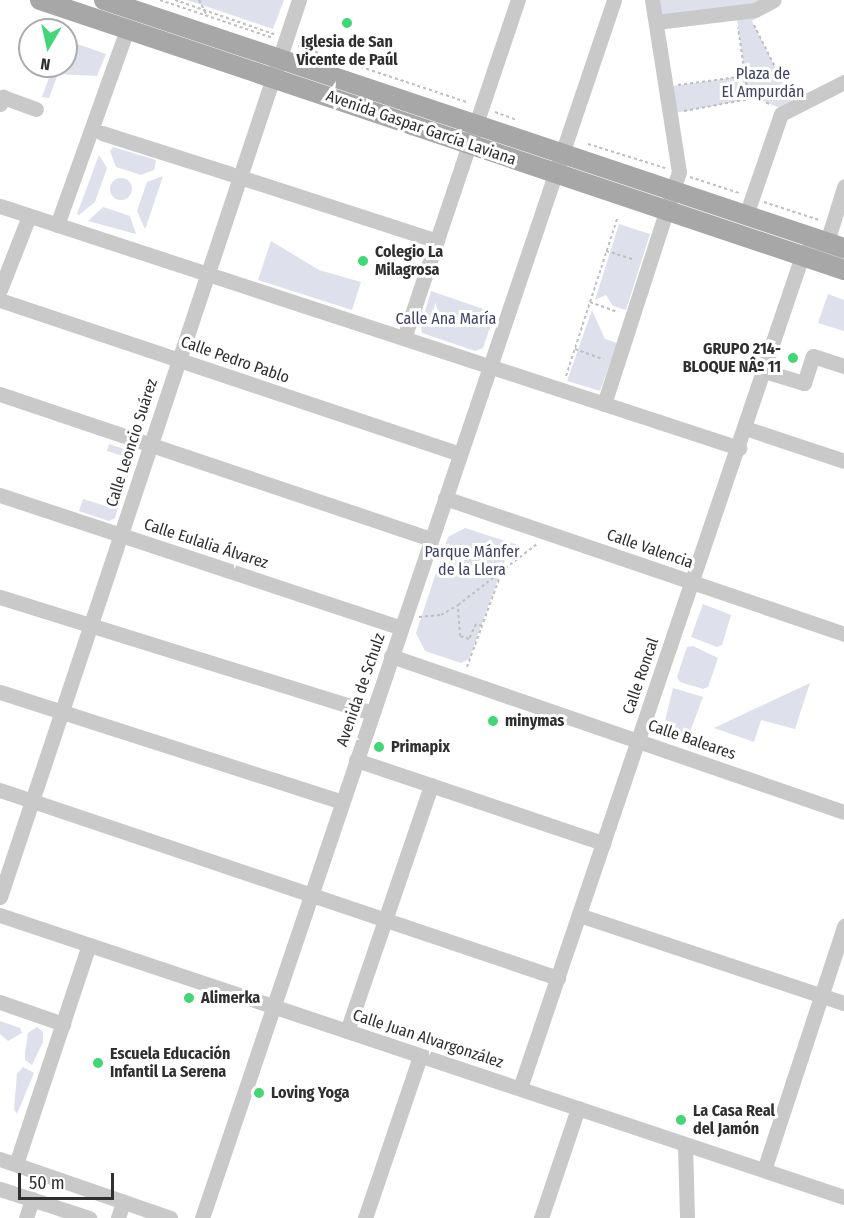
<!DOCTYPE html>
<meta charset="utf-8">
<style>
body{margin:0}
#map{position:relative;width:844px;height:1218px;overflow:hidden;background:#fff;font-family:"Fira Sans Condensed",sans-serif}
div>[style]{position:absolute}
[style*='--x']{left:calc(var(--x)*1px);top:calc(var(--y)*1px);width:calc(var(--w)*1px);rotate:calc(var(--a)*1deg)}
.green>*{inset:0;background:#dee0eb}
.round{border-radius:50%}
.path>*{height:2px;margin-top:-1px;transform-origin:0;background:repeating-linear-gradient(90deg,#bfbfbf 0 3px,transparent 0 6px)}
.minor>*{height:15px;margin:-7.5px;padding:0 7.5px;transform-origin:7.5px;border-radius:7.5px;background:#c9c9c9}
.major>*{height:20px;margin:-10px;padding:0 10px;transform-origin:10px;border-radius:10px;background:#a7a7a7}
.dots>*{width:16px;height:16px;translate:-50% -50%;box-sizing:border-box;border:3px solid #fff;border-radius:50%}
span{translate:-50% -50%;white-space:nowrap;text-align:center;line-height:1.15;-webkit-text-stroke:6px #fff;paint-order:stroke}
.poi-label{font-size:16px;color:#2f2f2f;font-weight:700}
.left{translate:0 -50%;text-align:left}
.right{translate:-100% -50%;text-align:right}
.park-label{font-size:16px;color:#404267}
.street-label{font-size:16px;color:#2f2f2f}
.north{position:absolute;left:18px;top:18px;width:60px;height:60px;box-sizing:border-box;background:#fff;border:2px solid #acacac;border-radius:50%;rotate:189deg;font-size:16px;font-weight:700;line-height:24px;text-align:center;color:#2f2f2f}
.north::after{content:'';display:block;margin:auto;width:21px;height:27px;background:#42d677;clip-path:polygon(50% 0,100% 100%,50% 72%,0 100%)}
.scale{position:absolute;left:18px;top:1173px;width:96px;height:27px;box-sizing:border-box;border:3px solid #2f2f2f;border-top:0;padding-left:8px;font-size:18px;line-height:21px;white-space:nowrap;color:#2f2f2f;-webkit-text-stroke:4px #fff;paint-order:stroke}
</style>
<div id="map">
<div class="green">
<div style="clip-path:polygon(187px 0,284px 0,273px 29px)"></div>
<div style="clip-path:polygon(652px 0,774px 0,755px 9px,757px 18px,752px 21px,794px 105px,785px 110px,755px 98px,670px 114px,666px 87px,745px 76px,736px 12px,656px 22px)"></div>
<div style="clip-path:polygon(66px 40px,106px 54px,97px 76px,58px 74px,49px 98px,42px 97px,53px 66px,66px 66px)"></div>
<div style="clip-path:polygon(113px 147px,156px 160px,154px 170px,141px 175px,116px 167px,110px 151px)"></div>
<div style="clip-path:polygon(99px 155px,107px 168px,95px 202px,79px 215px,77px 214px)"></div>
<div style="clip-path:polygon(163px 176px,146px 227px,145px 229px,137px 211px,147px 182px)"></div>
<div class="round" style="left:110px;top:178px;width:22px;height:22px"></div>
<div style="clip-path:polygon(103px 207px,130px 216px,136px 234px,88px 221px)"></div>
<div style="clip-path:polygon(619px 224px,650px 234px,626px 310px,613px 306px,606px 295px,595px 300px)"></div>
<div style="clip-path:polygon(271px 241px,319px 270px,361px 282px,352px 310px,258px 280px)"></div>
<div style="clip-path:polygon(431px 291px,495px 313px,483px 348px,475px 351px,422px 333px,421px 325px)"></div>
<div style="clip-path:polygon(828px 294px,844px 300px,844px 331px,818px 323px)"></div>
<div style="clip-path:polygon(592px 310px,605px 339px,617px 343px,600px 391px,567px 381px)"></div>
<div style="clip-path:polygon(109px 444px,136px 453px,128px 477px,120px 475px,126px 457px,107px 451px)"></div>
<div style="clip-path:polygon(117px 483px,125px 486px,115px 518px,109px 521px,79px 511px,83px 499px,109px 507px)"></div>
<div style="clip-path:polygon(465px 528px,518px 545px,515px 554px,505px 560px,469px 659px,461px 663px,425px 651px,416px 633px,448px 537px)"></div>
<div style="clip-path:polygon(703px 604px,731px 615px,722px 645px,717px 647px,691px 637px)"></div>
<div style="clip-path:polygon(693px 646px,718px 658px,708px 687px,703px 689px,680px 682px,677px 677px,687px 647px)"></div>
<div style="clip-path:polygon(810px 683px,795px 729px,761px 720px,754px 742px,714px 728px)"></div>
<div style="clip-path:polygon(673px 688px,703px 697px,687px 740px,662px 733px)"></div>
<div style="clip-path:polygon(0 1021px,20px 1028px,22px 1033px,8px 1041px,0 1034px)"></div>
<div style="clip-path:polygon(37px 1027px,43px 1032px,43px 1042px,32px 1065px,25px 1060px,25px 1053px,28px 1033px)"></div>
<div style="clip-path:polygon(23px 1067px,34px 1073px,17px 1114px,14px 1109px,17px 1074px)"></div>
</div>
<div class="path">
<div style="--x:160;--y:0;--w:119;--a:18.6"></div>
<div style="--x:175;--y:0;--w:105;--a:19"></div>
<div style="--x:199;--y:0;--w:18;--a:63"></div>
<div style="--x:754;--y:25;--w:78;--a:63.4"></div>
<div style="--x:298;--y:46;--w:180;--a:18.4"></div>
<div style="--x:745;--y:76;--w:23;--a:80"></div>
<div style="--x:678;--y:85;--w:68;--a:-7.7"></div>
<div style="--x:745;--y:76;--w:49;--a:-98.1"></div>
<div style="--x:684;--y:111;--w:72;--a:-10.4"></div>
<div style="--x:755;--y:98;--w:18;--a:22"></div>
<div style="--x:495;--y:112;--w:23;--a:20"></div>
<div style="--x:588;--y:144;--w:81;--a:17.3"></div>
<div style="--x:690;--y:177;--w:52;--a:18.1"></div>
<div style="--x:764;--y:202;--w:58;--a:18.1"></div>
<div style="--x:606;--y:251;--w:30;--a:17"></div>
<div style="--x:590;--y:302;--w:30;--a:20"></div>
<div style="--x:575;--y:349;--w:30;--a:20"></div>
<div style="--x:566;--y:376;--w:168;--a:-72"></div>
<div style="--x:419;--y:617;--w:22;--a:-5"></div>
<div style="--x:441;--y:615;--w:20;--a:-30"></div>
<div style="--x:482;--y:626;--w:6;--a:-162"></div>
<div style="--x:476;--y:624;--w:17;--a:115"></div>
<div style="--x:469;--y:639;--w:9;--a:-162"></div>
<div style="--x:460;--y:636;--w:31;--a:-94"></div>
<div style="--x:458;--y:605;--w:100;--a:-37.7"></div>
<div style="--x:467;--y:667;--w:102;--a:-70"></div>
</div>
<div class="minor">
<div style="--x:656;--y:22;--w:100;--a:-6.9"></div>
<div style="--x:755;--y:10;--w:21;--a:-28"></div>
<div style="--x:0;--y:104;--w:8;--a:-67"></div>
<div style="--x:3;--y:97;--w:35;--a:20"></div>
<div style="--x:102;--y:133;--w:135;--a:17.6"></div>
<div style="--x:240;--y:177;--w:207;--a:18"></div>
<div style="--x:0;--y:206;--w:778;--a:18.13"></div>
<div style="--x:746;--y:215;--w:107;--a:-70.9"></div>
<div style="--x:781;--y:114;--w:71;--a:-26.9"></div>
<div style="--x:57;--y:225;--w:207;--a:-70.3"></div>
<div style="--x:827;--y:242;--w:58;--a:-72.8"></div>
<div style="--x:0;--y:290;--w:79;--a:-68.6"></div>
<div style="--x:0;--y:300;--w:484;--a:18.5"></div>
<div style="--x:404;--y:338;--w:357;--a:-71.4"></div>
<div style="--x:764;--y:371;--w:42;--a:16.7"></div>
<div style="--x:804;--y:383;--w:28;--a:-72"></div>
<div style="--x:813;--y:356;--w:33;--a:18"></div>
<div style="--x:0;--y:394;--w:455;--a:18.6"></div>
<div style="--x:604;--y:404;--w:244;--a:-72.1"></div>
<div style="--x:679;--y:172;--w:174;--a:-98.9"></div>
<div style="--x:745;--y:428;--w:104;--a:18.4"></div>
<div style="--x:0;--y:495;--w:422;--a:18.3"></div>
<div style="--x:445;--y:498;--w:422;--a:18.8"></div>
<div style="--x:0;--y:597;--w:390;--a:17.3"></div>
<div style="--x:391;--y:656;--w:479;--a:19"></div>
<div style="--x:0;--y:692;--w:359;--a:17.8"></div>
<div style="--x:356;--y:760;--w:261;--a:18.6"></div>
<div style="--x:0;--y:790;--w:589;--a:18.62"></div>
<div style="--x:0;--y:897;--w:946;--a:-71.57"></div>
<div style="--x:0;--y:915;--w:890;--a:18.48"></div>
<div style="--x:579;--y:915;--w:279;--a:18.4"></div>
<div style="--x:0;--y:1002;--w:67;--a:19.2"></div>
<div style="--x:347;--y:1031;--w:260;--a:-71.1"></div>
<div style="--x:520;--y:1088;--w:878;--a:-71.28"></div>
<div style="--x:802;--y:256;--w:8;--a:-50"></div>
<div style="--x:807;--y:250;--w:8;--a:0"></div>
<div style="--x:815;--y:250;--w:30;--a:15"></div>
<div style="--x:685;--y:1145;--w:73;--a:88.4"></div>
<div style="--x:0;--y:1159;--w:180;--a:19.1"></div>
<div style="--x:16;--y:1164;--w:231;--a:-71.6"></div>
<div style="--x:764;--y:1170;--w:257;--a:-71.8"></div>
<div style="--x:0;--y:1189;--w:94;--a:18"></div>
<div style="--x:26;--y:1218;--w:20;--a:-72"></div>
<div style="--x:118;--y:1218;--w:17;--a:-73"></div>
<div style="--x:202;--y:1218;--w:1286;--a:-71.31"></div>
<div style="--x:365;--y:1218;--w:171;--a:-71.2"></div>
<div style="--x:541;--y:1218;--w:116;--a:-71.4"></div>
</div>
<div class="major">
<div style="--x:40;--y:0;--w:848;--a:18.56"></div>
<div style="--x:104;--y:0;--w:780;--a:18.53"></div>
</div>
<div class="dots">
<div style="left:347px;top:23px;background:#42d677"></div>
<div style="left:363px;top:261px;background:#42d677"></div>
<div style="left:793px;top:358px;background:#42d677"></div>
<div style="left:493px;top:721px;background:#42d677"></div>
<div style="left:379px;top:747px;background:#42d677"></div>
<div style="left:189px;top:998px;background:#42d677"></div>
<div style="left:98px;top:1063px;background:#42d677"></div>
<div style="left:259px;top:1093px;background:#42d677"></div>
<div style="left:681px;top:1120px;background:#42d677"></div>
</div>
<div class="poi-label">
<span style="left:347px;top:51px">Iglesia de San<br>Vicente de Paúl</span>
<span class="left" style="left:375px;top:261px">Colegio La<br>Milagrosa</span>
<span class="right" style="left:781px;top:358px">GRUPO 214-<br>BLOQUE NÂº 11</span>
<span class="left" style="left:505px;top:721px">minymas</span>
<span class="left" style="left:391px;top:747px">Primapix</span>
<span class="left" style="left:201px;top:998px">Alimerka</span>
<span class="left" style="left:110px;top:1063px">Escuela Educación<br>Infantil La Serena</span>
<span class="left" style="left:271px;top:1093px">Loving Yoga</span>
<span class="left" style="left:693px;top:1120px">La Casa Real<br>del Jamón</span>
</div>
<div class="park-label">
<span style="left:763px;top:83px">Plaza de<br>El Ampurdán</span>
<span style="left:446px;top:319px">Calle Ana María</span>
<span style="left:472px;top:561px">Parque Mánfer<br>de la Llera</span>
</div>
<div class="street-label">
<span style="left:421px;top:128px;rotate:19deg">Avenida Gaspar García Laviana</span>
<span style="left:235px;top:360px;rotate:19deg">Calle Pedro Pablo</span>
<span style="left:132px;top:443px;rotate:-72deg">Calle Leoncio Suárez</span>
<span style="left:206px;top:544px;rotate:18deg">Calle Eulalia Álvarez</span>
<span style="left:650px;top:549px;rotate:19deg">Calle Valencia</span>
<span style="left:641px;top:676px;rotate:-71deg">Calle Roncal</span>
<span style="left:361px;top:690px;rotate:-71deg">Avenida de Schulz</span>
<span style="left:692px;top:740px;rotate:19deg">Calle Baleares</span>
<span style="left:428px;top:1039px;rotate:18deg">Calle Juan Alvargonzález</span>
</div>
<div class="north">N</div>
<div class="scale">50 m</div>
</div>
